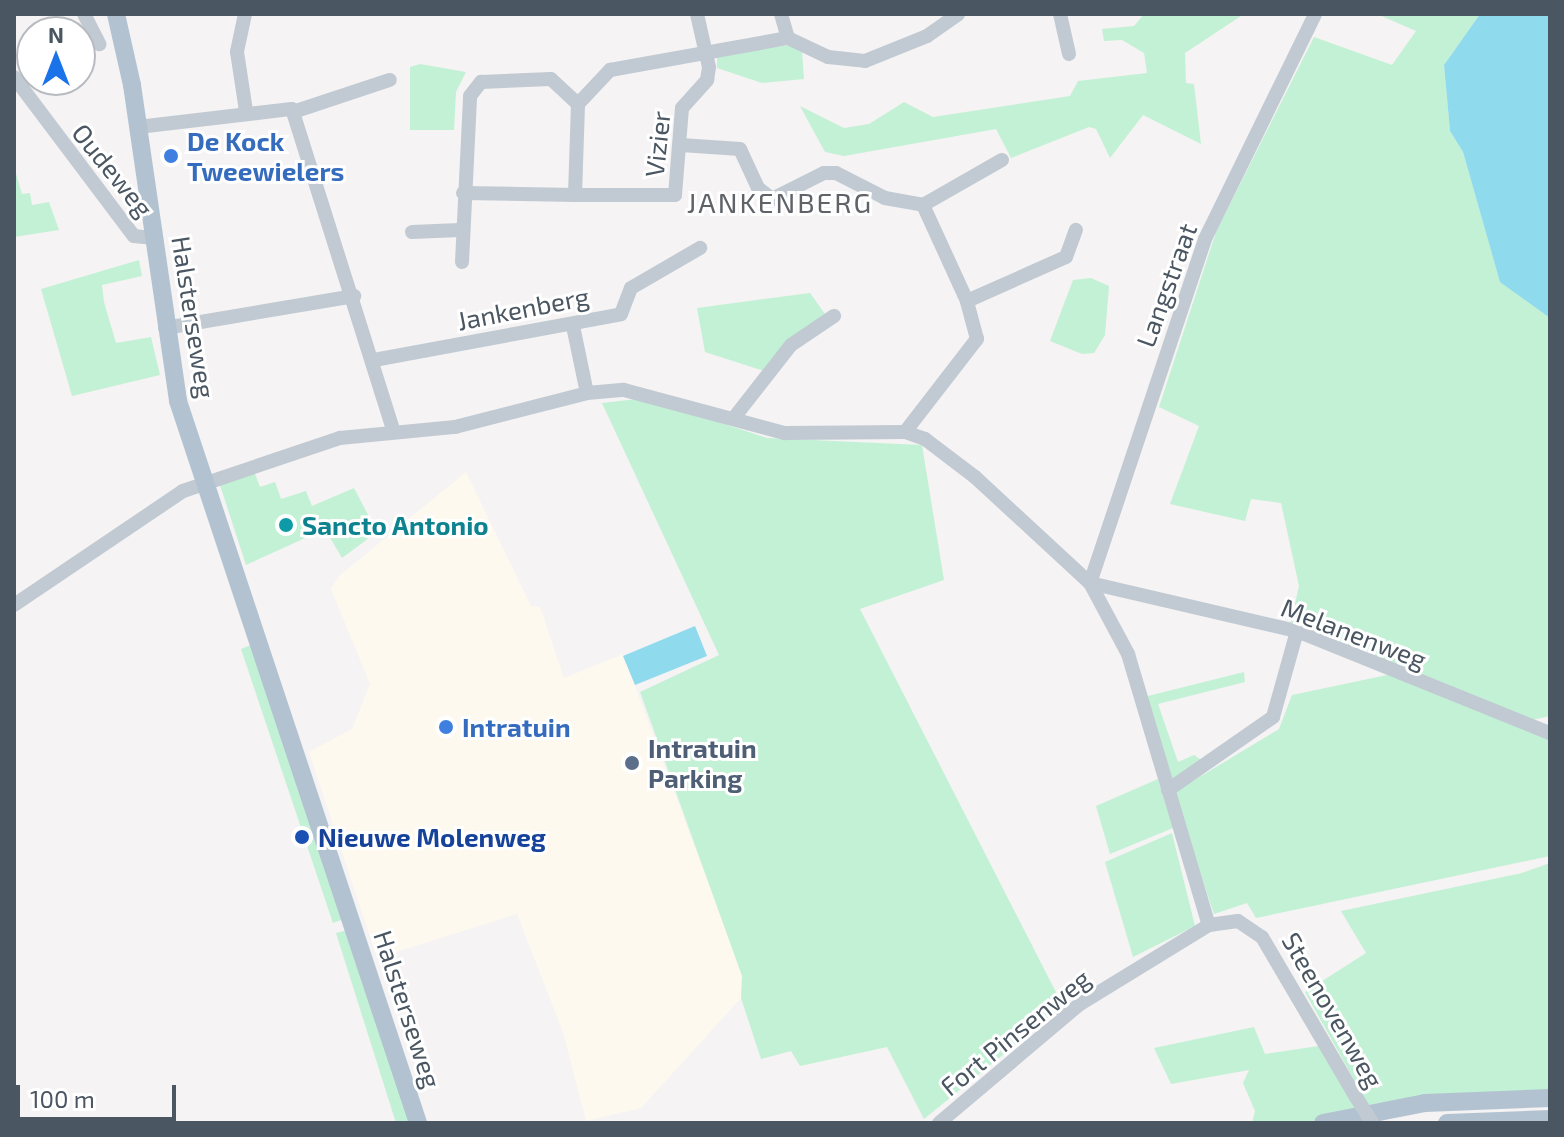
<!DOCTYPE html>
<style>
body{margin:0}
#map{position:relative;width:1564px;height:1137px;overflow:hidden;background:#f5f3f3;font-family:"Exo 2",sans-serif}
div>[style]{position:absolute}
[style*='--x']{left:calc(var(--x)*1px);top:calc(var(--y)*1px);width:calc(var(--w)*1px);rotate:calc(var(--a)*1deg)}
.commercial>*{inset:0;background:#fdf9ef}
.green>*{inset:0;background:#c3f1d5}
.water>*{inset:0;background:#90daee}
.minor>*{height:14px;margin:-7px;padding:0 7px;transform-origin:7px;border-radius:7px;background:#c1cad2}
.major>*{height:18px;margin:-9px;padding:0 9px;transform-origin:9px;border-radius:9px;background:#b3c2d1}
.minor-bridge>*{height:14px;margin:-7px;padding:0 7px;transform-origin:7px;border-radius:7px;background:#c1cad2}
.dots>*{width:22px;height:22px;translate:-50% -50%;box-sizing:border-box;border:4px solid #fff;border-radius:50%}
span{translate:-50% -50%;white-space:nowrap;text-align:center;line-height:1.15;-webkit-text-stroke:6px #fff;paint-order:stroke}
.shop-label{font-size:26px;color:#366cbe;font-weight:700}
.left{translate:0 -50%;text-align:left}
.street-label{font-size:26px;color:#4a5661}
.culture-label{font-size:26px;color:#0d838f;font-weight:700}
.service-label{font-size:26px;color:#4e5e75;font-weight:700}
.transit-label{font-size:26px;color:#164399;font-weight:700}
.neighbourhood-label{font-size:28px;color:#5f6368;letter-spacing:2px}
.frame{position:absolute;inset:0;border:16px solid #4a5661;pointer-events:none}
.north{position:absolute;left:16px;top:16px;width:80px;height:80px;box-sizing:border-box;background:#fff;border:2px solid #b7bbc0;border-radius:50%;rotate:0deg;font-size:22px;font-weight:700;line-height:32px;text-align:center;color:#4a5661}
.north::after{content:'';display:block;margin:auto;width:28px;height:36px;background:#1a73e8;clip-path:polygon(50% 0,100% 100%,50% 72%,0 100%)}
.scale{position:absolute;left:16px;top:1085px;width:160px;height:36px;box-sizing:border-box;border:4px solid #4a5661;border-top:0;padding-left:10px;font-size:24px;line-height:28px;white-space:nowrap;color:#4a5661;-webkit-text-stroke:6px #fff;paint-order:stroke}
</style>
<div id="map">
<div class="commercial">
<div style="clip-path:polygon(466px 472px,531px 606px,540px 607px,564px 678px,623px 654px,743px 977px,741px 998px,641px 1108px,586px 1121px,563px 1032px,517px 914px,377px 958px,309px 752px,352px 729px,370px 684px,331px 589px,339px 576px)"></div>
</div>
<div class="green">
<div style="clip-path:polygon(1144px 14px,1244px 14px,1185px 53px,1186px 83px,1194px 84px,1201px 144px,1143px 115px,1110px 158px,1096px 129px,1089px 127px,1011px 158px,996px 129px,844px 156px,825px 152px,800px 106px,844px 128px,869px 124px,904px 102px,933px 117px,1070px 96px,1078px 81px,1147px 73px,1144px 53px,1122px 40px,1104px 41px,1102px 29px,1134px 26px)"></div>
<div style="clip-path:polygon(1377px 14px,1480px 14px,1444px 65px,1450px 131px,1463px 152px,1500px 281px,1550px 318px,1550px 716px,1532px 720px,1290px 625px,1299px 586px,1281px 503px,1251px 499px,1245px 521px,1170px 504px,1199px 426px,1159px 407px,1216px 232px,1314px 37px,1392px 65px,1416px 31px)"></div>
<div style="clip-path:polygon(791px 45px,802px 51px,804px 79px,762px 83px,717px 68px,717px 55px)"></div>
<div style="clip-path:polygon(420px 64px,466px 72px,456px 92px,454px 130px,410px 130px,410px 67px)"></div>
<div style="clip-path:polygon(14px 167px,22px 194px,30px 193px,32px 205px,49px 202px,59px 230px,14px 237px)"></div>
<div style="clip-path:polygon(139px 260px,142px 276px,102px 285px,104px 302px,116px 343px,151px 337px,160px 375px,72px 396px,41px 289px)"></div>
<div style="clip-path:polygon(1091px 278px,1109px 286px,1105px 335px,1094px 353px,1082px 354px,1050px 341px,1073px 280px)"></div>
<div style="clip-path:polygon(810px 293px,825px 314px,767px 372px,705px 352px,697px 308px)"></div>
<div style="clip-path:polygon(645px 398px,767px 438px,922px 445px,944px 580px,860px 609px,1063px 1006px,924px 1119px,887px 1047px,800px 1066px,791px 1051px,761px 1059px,741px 998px,742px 976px,640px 692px,719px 655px,602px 403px)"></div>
<div style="clip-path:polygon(254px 471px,260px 487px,275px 482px,281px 499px,306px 491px,312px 506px,354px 488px,377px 532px,342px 558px,325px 529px,246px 565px,219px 482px)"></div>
<div style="clip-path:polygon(253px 644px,344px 919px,333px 923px,241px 649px)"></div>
<div style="clip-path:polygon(1244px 672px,1245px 682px,1158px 704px,1178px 762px,1194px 755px,1203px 761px,1170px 780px,1144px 697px)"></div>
<div style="clip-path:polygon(1392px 674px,1550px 739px,1550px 856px,1256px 918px,1247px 903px,1214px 914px,1173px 793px,1279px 729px,1292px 695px)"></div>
<div style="clip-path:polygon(1158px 779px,1173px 828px,1110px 854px,1096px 806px)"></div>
<div style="clip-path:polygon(1172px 833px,1195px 926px,1133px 957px,1105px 862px)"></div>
<div style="clip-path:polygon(1550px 863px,1550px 1090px,1422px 1096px,1368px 1105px,1305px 992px,1366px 953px,1341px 911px,1522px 873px)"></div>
<div style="clip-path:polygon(348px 930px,411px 1123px,396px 1123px,336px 933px)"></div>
<div style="clip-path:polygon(1254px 1027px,1265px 1054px,1325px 1045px,1357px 1107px,1306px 1123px,1252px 1123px,1255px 1111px,1243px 1083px,1249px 1070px,1171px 1084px,1154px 1048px)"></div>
</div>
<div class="water">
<div style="clip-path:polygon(1480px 14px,1550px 14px,1550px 318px,1500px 282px,1463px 152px,1450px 131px,1444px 65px)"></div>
<div style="clip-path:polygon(695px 626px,707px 656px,635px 685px,623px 656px)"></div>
</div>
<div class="minor">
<div style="--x:84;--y:14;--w:34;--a:63"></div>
<div style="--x:245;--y:14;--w:39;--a:102"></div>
<div style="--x:237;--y:52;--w:60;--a:81.3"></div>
<div style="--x:781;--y:14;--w:25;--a:74"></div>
<div style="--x:1060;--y:14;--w:41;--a:77.3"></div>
<div style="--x:14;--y:77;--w:199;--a:53"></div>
<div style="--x:134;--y:236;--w:20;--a:6"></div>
<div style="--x:293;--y:112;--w:102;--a:-18.3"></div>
<div style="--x:138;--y:127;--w:155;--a:-6.7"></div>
<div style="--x:292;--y:109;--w:339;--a:72.5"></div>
<div style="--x:681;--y:145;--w:59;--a:3.9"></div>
<div style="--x:740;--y:149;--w:43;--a:65.2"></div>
<div style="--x:758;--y:188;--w:18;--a:38"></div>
<div style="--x:772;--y:199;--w:58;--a:-26.6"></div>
<div style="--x:824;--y:173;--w:12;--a:0"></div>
<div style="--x:836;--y:173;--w:55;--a:27"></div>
<div style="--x:885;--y:198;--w:39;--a:10"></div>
<div style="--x:463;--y:193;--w:112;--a:1"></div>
<div style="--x:575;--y:195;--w:91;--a:-88.1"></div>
<div style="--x:575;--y:195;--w:100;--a:0"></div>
<div style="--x:675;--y:195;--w:87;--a:-85.4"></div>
<div style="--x:682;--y:108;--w:38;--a:-48"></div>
<div style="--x:707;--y:80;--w:13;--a:-81"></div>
<div style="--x:709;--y:67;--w:54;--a:-102.8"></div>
<div style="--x:412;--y:232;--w:48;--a:-2.4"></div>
<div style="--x:462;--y:262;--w:166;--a:-87.2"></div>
<div style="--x:470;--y:96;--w:18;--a:-52"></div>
<div style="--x:481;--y:82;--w:70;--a:-2.5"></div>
<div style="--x:551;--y:79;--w:37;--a:43"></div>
<div style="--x:578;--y:104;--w:47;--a:-46.7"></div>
<div style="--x:610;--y:70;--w:181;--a:-10.2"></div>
<div style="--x:788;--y:38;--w:44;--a:25.4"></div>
<div style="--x:828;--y:57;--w:37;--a:6"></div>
<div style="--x:865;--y:61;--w:67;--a:-22"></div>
<div style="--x:927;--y:36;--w:38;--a:-35"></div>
<div style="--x:967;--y:301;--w:108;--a:-24"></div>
<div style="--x:1066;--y:257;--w:29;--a:-70"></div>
<div style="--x:573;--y:326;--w:68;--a:78.2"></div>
<div style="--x:165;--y:328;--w:192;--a:-9.6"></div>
<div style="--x:374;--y:360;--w:251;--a:-10.5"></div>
<div style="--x:621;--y:314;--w:28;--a:-69"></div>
<div style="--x:631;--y:288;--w:80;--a:-30.1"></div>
<div style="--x:733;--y:419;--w:94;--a:-51.9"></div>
<div style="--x:791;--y:345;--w:52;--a:-34"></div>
<div style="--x:905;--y:432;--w:118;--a:-52.3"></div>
<div style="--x:977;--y:339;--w:39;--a:-105"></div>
<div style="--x:967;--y:301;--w:106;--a:-114.6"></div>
<div style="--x:923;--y:205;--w:91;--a:-29.7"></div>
<div style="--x:1090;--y:583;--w:363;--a:-71.5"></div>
<div style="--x:1205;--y:239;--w:250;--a:-63.9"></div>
<div style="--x:1090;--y:583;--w:212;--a:13.1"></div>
<div style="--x:1297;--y:631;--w:273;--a:22"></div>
<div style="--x:14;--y:605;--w:204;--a:-34"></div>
<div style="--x:183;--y:491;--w:166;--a:-18.7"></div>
<div style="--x:340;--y:438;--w:116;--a:-5.5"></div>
<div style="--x:455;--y:427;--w:136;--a:-14.4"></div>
<div style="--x:587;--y:393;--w:37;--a:-5"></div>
<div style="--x:624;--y:390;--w:167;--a:15"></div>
<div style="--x:785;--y:433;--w:120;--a:-0.5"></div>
<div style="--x:905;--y:432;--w:21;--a:19"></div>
<div style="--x:925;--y:439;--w:63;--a:37.2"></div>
<div style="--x:975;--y:477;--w:156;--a:42.7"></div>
<div style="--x:1090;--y:583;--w:81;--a:61.8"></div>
<div style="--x:1128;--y:654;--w:283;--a:73.4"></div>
<div style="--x:1168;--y:790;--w:128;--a:-34.8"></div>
<div style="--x:1273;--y:717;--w:89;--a:-74.4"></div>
<div style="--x:939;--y:1123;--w:185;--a:-40.2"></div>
<div style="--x:1080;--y:1004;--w:151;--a:-31.5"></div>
<div style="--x:1209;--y:925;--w:29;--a:-8"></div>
<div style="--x:1238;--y:921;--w:29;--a:34"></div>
<div style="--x:1262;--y:937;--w:186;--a:59.6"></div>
</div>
<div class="major">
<div style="--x:116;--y:14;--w:73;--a:77.3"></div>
<div style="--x:132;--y:85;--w:319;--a:81.7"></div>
<div style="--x:178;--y:401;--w:761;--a:71.61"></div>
<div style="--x:1323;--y:1123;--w:104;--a:-11.1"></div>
<div style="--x:1425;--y:1103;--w:125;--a:-2.3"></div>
<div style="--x:1447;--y:1123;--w:103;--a:-2.2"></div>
</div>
<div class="minor-bridge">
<div style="--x:1356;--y:1097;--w:31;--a:58"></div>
</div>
<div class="dots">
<div style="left:171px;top:156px;background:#3f7fe0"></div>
<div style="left:286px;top:525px;background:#0f9aa8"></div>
<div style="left:446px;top:727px;background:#3f7fe0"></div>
<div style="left:632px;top:763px;background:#5c6f8a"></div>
<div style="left:302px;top:837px;background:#1a4fb4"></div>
</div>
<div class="shop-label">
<span class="left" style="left:187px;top:156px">De Kock<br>Tweewielers</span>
<span class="left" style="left:462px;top:727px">Intratuin</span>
</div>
<div class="street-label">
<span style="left:657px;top:144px;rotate:-84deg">Vizier</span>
<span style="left:113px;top:170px;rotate:51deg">Oudeweg</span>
<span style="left:1166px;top:285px;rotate:-70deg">Langstraat</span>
<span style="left:523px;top:308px;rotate:-11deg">Jankenberg</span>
<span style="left:194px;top:317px;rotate:81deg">Halsterseweg</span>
<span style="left:1354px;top:633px;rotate:21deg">Melanenweg</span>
<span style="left:408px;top:1009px;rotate:72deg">Halsterseweg</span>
<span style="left:1333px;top:1010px;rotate:60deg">Steenovenweg</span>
<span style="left:1015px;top:1032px;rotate:-39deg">Fort Pinsenweg</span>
</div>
<div class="culture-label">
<span class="left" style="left:302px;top:525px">Sancto Antonio</span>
</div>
<div class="service-label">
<span class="left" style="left:648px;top:763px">Intratuin<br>Parking</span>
</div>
<div class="transit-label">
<span class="left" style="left:318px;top:837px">Nieuwe Molenweg</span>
</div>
<div class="neighbourhood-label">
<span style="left:780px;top:202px">JANKENBERG</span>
</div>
<div class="frame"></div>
<div class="north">N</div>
<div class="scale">100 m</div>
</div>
